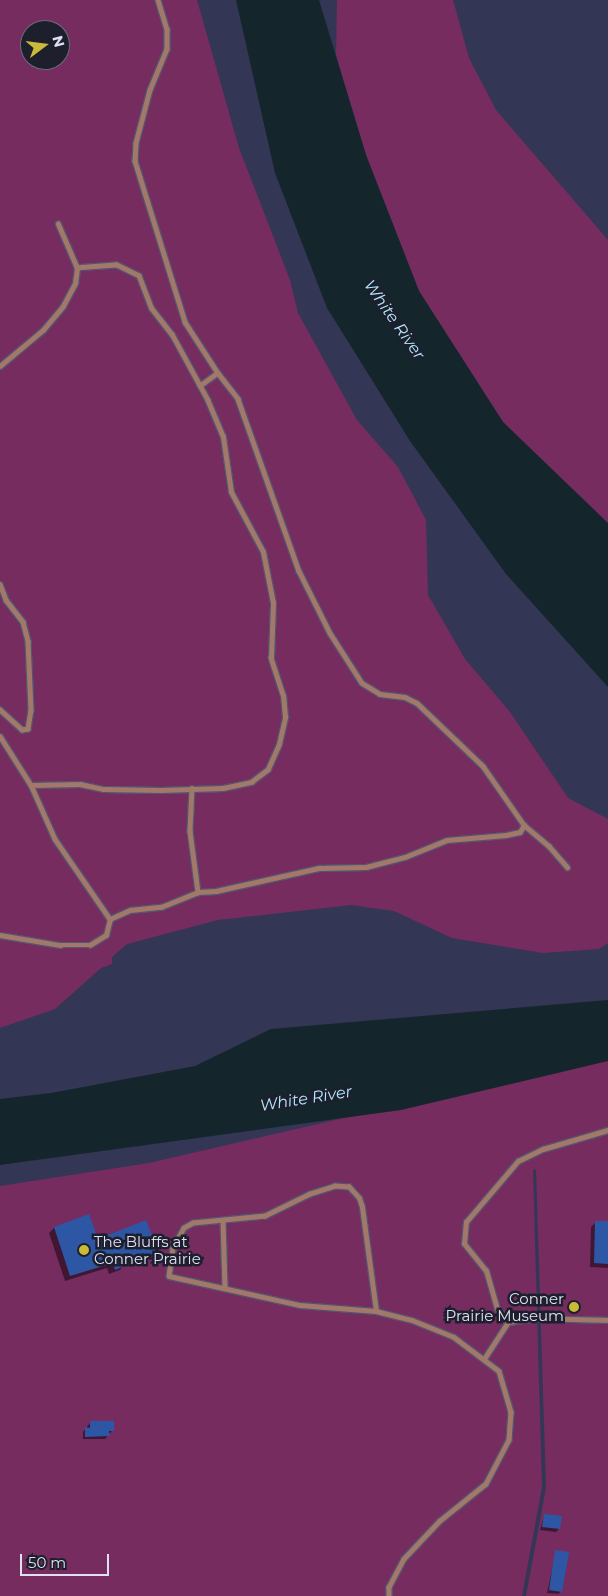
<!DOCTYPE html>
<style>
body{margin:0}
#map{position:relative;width:608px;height:1596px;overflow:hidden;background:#343655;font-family:Montserrat,sans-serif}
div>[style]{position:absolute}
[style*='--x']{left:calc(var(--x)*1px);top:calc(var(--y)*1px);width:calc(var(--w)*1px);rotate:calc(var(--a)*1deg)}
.green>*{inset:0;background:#772c60}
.water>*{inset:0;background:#14262c}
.shadow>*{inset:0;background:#0007}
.building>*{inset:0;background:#2d57a5}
.roads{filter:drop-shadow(1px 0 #535572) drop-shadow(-1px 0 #535572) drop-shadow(0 1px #535572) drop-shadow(0 -1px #535572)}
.service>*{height:4.5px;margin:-2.25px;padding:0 2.25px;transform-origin:2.25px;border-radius:2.25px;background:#a47868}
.dots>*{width:14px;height:14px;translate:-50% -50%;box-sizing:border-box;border:2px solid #1e1f2d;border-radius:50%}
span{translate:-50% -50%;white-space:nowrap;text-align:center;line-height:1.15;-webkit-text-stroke:5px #1e1f2d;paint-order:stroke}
.poi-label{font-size:15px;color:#dee0f4}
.left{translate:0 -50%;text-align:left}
.right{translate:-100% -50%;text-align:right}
.water-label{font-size:16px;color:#b0eafe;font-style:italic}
.north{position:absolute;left:20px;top:20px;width:50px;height:50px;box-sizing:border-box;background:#1e1f2d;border:1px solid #6b6c7d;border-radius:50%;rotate:75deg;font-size:14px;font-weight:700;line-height:20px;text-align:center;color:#dee0f4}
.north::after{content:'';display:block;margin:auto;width:18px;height:22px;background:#cbba39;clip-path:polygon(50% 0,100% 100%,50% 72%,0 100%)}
.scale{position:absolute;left:20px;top:1554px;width:89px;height:22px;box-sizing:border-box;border:2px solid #dee0f4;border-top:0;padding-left:6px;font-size:15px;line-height:18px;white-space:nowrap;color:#dee0f4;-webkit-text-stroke:4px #1e1f2d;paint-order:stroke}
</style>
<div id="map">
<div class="green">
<div style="clip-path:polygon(evenodd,0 0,197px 0,239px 148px,290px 280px,298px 313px,357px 420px,398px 467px,426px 520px,428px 595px,465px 659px,510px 712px,568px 798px,608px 819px,608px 943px,599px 949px,543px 953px,452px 938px,394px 911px,351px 905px,218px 920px,127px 944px,112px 957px,112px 964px,101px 968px,55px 1009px,0 1028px,0 0,30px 30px,60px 30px,60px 60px,30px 60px,30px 30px)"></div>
<div style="clip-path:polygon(337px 0,453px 0,469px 58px,496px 110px,608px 240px,608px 525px,503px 422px,419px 291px,366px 155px,336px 55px)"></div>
<div style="clip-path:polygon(608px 1057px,608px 1596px,526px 1596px,546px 1488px,536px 1169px,533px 1170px,542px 1487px,522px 1596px,0 1596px,0 1186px,149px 1163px)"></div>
</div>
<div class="water">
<div style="clip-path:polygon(236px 0,319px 0,366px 155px,419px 291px,503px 422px,608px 523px,608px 687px,506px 574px,410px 441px,327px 308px,275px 173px)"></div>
<div style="clip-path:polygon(608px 1000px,608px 1061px,401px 1110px,0 1165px,0 1099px,51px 1093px,195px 1066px,271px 1029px)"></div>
</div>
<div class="shadow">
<div style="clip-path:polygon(89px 1215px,97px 1240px,157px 1253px,140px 1263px,138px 1258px,125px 1263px,120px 1270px,109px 1274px,107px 1268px,65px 1281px,49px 1233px,54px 1228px)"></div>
<div style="clip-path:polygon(596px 1222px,608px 1223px,608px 1268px,590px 1267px,591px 1227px)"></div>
<div style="clip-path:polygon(90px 1423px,112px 1431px,105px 1439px,83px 1439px,83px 1432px)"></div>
<div style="clip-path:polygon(544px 1516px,559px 1529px,556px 1532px,540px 1530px)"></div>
<div style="clip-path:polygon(556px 1552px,561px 1592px,558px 1594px,547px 1593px)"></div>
</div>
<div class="building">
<div style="clip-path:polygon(89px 1214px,98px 1239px,146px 1220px,159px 1253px,145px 1258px,143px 1253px,125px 1260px,127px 1265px,115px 1270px,113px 1263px,70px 1276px,54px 1227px)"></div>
<div style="clip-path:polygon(595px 1221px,608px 1221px,608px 1264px,594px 1263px)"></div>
<div style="clip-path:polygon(90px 1421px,114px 1421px,114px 1431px,109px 1431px,110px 1436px,85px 1437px,85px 1427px,90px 1428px)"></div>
<div style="clip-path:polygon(544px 1514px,562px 1516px,560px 1529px,542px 1527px)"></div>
<div style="clip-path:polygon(555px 1550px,569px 1552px,562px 1592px,549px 1590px)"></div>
</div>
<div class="roads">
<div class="service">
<div style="--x:158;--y:0;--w:30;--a:73"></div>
<div style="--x:167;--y:29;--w:20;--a:90"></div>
<div style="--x:167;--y:49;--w:44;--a:112.5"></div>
<div style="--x:150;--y:90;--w:55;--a:104.8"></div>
<div style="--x:136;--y:143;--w:18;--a:93"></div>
<div style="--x:135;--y:161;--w:169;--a:72.7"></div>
<div style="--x:185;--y:322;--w:61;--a:57.1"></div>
<div style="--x:218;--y:373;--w:22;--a:144"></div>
<div style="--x:0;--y:366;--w:56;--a:-39.9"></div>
<div style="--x:43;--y:330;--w:31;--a:-50"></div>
<div style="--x:63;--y:306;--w:26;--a:-62"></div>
<div style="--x:75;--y:283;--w:15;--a:-82"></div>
<div style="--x:77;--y:268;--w:48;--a:-113.4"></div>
<div style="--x:218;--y:373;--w:33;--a:52"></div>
<div style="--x:238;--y:399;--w:182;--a:70.5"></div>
<div style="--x:299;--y:571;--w:69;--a:63.4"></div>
<div style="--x:330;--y:633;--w:59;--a:57.4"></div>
<div style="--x:362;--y:683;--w:21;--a:31"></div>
<div style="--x:380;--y:694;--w:25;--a:7"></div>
<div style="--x:405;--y:697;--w:13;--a:27"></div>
<div style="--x:417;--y:703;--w:91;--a:43.7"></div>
<div style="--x:483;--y:766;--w:72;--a:55.2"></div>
<div style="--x:524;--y:825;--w:33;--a:40"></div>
<div style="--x:549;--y:846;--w:28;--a:49"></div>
<div style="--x:0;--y:584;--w:17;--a:69"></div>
<div style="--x:6;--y:600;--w:28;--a:52"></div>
<div style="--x:23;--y:622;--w:20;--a:75"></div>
<div style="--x:28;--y:641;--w:69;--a:87.5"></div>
<div style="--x:31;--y:710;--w:19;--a:99"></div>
<div style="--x:28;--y:729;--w:6;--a:171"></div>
<div style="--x:22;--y:730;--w:30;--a:-138"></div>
<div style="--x:0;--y:736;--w:58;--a:57.7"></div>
<div style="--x:31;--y:785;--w:49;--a:-1.2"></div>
<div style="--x:80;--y:784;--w:24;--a:12"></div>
<div style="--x:103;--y:789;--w:58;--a:1"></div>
<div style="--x:161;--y:790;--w:62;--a:-1.8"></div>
<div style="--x:223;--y:788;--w:29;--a:-12"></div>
<div style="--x:251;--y:782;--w:21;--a:-37"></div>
<div style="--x:268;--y:769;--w:27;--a:-66"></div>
<div style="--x:279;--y:744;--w:28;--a:-77"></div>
<div style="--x:285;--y:717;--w:21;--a:-95"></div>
<div style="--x:283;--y:696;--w:40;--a:-108"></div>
<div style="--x:271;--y:658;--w:55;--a:-87.9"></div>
<div style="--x:273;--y:603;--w:52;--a:-101.1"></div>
<div style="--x:263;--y:552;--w:68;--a:-118.1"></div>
<div style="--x:231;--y:492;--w:56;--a:-98.3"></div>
<div style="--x:223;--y:437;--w:39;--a:-113"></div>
<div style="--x:208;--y:401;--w:75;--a:-118.6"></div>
<div style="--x:172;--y:335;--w:34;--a:-128"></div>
<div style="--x:151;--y:308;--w:34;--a:-111"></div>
<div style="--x:139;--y:276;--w:25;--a:-154"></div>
<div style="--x:116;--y:265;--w:39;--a:176"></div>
<div style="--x:31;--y:785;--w:59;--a:66"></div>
<div style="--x:55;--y:839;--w:97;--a:55.5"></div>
<div style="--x:192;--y:788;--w:43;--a:92.7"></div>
<div style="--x:190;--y:831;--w:62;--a:82.5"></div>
<div style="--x:198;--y:892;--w:18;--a:-3"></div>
<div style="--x:216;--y:891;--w:106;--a:-12.6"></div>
<div style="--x:319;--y:868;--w:47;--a:-1.2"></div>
<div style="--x:366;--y:867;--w:40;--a:-14.4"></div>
<div style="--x:405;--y:857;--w:45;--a:-22"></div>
<div style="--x:447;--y:840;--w:59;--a:-4.8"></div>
<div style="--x:506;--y:835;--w:14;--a:-12"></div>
<div style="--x:520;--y:832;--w:8;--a:-60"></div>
<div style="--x:0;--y:935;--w:61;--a:9.5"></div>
<div style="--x:60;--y:945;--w:30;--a:0"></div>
<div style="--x:90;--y:945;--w:19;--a:-32"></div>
<div style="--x:106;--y:935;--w:16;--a:-76"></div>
<div style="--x:110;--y:919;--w:22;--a:-24"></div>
<div style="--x:130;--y:910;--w:31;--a:-6"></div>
<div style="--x:161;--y:907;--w:40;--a:-22"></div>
<div style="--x:223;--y:1220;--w:68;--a:88.3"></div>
<div style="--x:376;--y:1311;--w:105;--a:-97.7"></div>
<div style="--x:362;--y:1207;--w:9;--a:-108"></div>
<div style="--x:359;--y:1198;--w:15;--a:-132"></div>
<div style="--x:349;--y:1187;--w:14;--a:-176"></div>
<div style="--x:335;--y:1186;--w:26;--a:162"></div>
<div style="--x:310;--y:1194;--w:50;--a:153.9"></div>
<div style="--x:265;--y:1216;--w:72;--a:174.4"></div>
<div style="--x:193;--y:1223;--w:10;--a:151"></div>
<div style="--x:184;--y:1228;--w:23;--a:119"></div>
<div style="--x:173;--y:1248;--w:28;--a:98"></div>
<div style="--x:169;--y:1276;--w:134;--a:12.5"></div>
<div style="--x:300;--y:1305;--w:76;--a:4.5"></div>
<div style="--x:376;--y:1311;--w:37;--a:14"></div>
<div style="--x:412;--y:1320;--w:45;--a:22"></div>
<div style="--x:454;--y:1337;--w:56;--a:37.1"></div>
<div style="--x:499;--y:1371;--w:43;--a:73.7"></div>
<div style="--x:511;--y:1412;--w:28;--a:94"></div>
<div style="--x:509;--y:1440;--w:50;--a:117.6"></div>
<div style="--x:486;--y:1484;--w:59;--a:141.2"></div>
<div style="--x:440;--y:1521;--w:52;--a:133.5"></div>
<div style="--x:404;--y:1559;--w:32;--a:118"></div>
<div style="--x:389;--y:1587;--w:9;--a:90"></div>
<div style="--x:508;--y:1322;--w:17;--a:-130"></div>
<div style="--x:497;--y:1309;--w:40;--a:-106"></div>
<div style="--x:486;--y:1271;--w:35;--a:-129"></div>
<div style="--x:464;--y:1244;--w:22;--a:-85"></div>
<div style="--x:466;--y:1222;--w:80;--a:-49.6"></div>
<div style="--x:518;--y:1161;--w:28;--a:-26"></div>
<div style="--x:543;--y:1149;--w:68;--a:-16.3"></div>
<div style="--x:484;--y:1359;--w:44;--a:-57"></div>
<div style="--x:508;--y:1322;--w:27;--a:-8"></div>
<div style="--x:535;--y:1318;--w:73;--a:1.6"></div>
</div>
</div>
<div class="dots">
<div style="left:84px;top:1250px;background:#cbba39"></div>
<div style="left:574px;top:1307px;background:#cbba39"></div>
</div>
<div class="poi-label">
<span class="left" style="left:94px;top:1250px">The Bluffs at<br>Conner Prairie</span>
<span class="right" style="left:564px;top:1307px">Conner<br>Prairie Museum</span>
</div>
<div class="water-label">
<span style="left:394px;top:320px;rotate:55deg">White River</span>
<span style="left:306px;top:1099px;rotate:-9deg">White River</span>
</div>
<div class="north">N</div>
<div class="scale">50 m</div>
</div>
